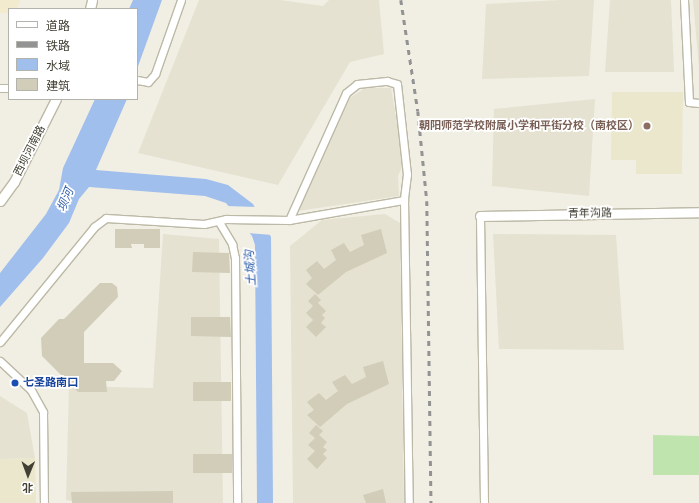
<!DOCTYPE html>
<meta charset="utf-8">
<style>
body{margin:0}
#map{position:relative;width:699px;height:503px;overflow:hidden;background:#f1efe3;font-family:"Alegreya Sans","Noto Sans SC",sans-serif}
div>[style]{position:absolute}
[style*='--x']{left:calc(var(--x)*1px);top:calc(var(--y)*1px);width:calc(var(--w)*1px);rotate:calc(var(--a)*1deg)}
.residential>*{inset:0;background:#e5e2d1}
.commercial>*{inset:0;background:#f3ebce}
.education>*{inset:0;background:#eae7cd}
.green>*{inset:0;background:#c0e4ad}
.water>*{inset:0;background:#a0bfed}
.pier>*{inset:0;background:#f1efe3}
.building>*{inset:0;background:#d2cdb9}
.roads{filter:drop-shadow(1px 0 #bcb9a6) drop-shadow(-1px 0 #bcb9a6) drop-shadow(0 1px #bcb9a6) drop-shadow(0 -1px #bcb9a6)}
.minor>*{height:7px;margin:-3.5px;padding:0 3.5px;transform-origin:3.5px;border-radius:3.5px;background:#fff}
.tertiary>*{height:9px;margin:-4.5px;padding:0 4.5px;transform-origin:4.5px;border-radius:4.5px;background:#fff}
.rail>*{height:2.5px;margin-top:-1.25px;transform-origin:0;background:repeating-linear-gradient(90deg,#939393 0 5px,transparent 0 10px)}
.dots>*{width:11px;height:11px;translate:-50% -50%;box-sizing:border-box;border:2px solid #fff;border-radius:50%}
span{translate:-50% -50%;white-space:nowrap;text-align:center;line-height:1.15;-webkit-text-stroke:3.5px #fff;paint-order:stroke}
.education-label{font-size:11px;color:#785e54;font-weight:700}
.right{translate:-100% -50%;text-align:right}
.street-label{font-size:11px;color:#424034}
.transit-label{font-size:11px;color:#164399;font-weight:700}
.left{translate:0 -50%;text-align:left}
.water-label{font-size:12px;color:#3260a9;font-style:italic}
.legend{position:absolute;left:8px;top:8px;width:130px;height:92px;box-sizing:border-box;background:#fff;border:1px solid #b3b3ae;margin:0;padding:5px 7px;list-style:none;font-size:12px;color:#424034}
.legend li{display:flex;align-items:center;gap:8px;height:20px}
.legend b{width:20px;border:1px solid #b3b3ae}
.north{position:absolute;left:8px;top:455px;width:40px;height:40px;-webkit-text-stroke:3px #fff;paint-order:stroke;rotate:181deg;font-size:11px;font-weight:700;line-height:16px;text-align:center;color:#424034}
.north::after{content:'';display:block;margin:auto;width:14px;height:18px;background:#424034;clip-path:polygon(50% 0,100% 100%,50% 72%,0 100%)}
</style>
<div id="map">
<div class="residential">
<div style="clip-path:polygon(199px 0,280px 0,323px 6px,329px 0,379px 0,384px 54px,350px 62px,278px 185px,138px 153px)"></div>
<div style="clip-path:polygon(561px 0,594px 0,589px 76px,482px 79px,486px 4px)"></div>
<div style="clip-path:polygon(610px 0,671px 0,674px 72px,605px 72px)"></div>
<div style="clip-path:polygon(693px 0,699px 0,699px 68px)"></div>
<div style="clip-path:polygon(365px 88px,391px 88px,404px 162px,398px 176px,399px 196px,298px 211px,350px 98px)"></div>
<div style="clip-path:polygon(595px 99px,589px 196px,492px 186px,494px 109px)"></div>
<div style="clip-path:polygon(385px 214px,400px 223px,404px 503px,293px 503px,290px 246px,322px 220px)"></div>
<div style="clip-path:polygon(163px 234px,219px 239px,223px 503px,83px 503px,66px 500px,69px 386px,153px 388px)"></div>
<div style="clip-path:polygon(493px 234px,616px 235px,624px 350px,499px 349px)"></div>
<div style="clip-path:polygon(0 396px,27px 413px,35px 458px,0 459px)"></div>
</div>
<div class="commercial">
<div style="clip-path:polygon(0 0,20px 0,17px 9px,9px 9px,9px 13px,0 13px)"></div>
</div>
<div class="education">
<div style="clip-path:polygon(612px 92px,683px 92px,682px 174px,636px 174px,636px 160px,611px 160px)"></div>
<div style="clip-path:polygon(35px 458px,36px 503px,0 503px,0 459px)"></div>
</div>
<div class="green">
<div style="clip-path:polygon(653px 435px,699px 436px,699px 475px,653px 475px)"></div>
</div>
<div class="water">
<div style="clip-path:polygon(133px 0,162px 0,137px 69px,137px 9px,129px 9px)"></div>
<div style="clip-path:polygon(95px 99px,127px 99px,96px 170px,206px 179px,228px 185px,253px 204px,271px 237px,273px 503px,257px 503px,255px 245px,252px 236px,226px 203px,205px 196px,89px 187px,79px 199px,69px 223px,43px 258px,0 307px,0 273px,46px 214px,59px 190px,63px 168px)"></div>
</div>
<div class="pier">
<div style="clip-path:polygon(226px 206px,257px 207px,272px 235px,248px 233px)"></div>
</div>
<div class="building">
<div style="clip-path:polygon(115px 229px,160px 229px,160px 248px,144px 248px,144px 244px,131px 244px,132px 248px,115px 248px)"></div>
<div style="clip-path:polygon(381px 229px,387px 253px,346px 272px,318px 295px,306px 284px,312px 278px,306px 270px,317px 261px,324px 269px,336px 260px,331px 250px,344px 243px,350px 252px,364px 245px,361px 235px)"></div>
<div style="clip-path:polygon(193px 252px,229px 253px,230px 273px,192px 272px)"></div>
<div style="clip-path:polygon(100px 283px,112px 283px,117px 287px,118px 297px,84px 332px,84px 363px,113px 363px,122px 371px,114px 381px,106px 381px,107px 392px,78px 392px,42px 356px,41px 338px,59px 319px,64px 319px)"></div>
<div style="clip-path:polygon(315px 294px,321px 300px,318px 303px,326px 311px,322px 315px,325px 318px,321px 323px,326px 327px,316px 337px,306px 327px,313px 320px,306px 313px,313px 306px,308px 301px)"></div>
<div style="clip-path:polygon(191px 317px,230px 317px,231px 337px,191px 336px)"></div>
<div style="clip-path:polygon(383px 361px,389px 384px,347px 404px,320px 427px,307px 415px,314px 410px,307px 402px,319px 393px,326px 400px,338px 391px,332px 382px,345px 375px,352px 384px,366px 377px,363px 367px)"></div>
<div style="clip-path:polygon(193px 382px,231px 382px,231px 401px,193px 401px)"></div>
<div style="clip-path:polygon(316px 425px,323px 431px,319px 435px,327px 442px,323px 447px,327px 450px,323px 454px,327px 458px,317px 469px,307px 459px,315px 451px,308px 445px,315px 438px,309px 433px)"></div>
<div style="clip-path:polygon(193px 454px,232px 454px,232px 473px,193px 473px)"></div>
<div style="clip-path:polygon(383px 489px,386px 503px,366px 503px,363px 495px)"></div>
<div style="clip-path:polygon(173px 491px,173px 503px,72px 503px,71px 492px)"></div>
</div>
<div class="roads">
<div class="minor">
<div style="--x:684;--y:0;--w:102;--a:87.2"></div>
<div style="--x:689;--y:102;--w:10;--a:6"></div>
<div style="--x:137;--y:80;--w:11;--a:10"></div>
<div style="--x:148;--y:82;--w:11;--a:-49"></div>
<div style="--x:155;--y:74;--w:78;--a:-70.6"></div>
<div style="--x:0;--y:88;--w:9;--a:0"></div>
<div style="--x:480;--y:216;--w:287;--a:89.2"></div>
<div style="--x:289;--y:220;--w:139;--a:-65.8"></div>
<div style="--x:346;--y:93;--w:14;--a:-39"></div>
<div style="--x:357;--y:84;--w:30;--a:-6"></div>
<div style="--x:387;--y:81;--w:10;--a:17"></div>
<div style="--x:397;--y:84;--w:91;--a:83.7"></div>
<div style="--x:407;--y:174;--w:26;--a:97"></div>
<div style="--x:404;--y:200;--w:303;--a:89.1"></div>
<div style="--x:219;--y:222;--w:26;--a:59"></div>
<div style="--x:232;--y:244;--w:14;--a:78"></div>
<div style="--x:235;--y:258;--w:245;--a:89.5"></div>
<div style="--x:0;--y:342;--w:149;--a:-50.7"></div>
<div style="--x:94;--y:227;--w:15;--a:-37"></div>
<div style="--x:106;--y:218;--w:98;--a:3.5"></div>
<div style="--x:204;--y:224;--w:23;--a:-13"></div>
<div style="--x:226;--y:219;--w:63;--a:0.9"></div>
<div style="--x:289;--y:220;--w:117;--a:-9.9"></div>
<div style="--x:0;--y:361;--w:42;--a:43.1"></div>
<div style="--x:31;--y:390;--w:25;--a:61"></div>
<div style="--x:43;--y:412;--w:91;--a:89.4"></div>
</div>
<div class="tertiary">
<div style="--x:90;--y:9;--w:9;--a:-77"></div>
<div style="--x:0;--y:201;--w:24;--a:-54"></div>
<div style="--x:14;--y:182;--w:93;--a:-63.2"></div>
<div style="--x:480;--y:216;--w:219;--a:-1"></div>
</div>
</div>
<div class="rail">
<div style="--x:401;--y:0;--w:112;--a:81.3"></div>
<div style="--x:418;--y:111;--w:90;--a:84.3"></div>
<div style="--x:427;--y:201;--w:302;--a:89.2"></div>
</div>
<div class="dots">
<div style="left:647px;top:126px;background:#8d6e63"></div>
<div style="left:15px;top:383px;background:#1a4fb4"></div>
</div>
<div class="education-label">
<span class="right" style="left:639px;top:126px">朝阳师范学校附属小学和平街分校（南校区）</span>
</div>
<div class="street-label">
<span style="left:30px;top:151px;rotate:-63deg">西坝河南路</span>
<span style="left:590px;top:214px;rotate:-1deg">青年沟路</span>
</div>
<div class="transit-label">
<span class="left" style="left:23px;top:383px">七圣路南口</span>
</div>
<div class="water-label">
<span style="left:66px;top:200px;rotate:-67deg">坝河</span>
<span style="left:251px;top:268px;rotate:-94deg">土城沟</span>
</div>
<ul class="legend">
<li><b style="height:5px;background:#fff"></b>道路</li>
<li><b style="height:5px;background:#939393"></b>铁路</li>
<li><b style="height:11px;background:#a0bfed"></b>水域</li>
<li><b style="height:11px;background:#d2cdb9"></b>建筑</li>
</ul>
<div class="north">北</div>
</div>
